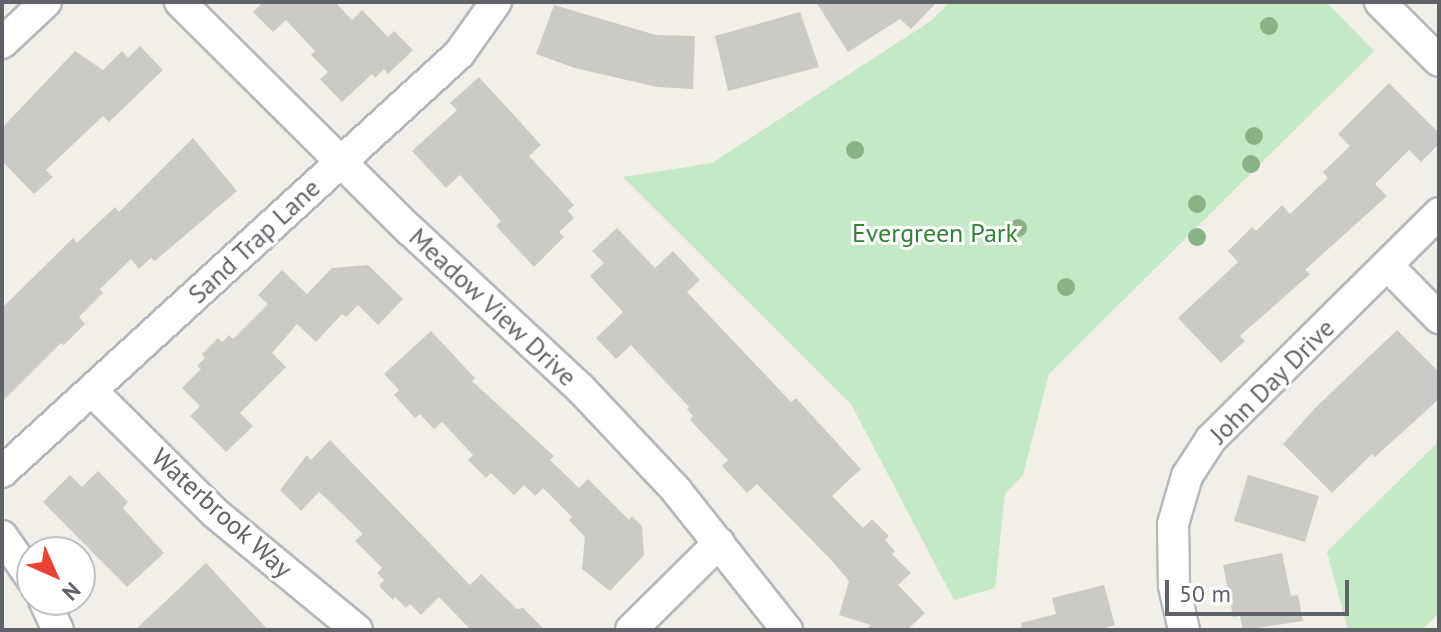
<!DOCTYPE html>
<style>
body{margin:0}
#map{position:relative;width:1441px;height:632px;overflow:hidden;background:#f1efe8;font-family:"PT Sans",sans-serif}
div>[style]{position:absolute}
[style*='--x']{left:calc(var(--x)*1px);top:calc(var(--y)*1px);width:calc(var(--w)*1px);rotate:calc(var(--a)*1deg)}
.green>*{inset:0;background:#c5e8c5}
.building>*{inset:0;background:#cccac5}
.roads{filter:drop-shadow(2px 0 #b5b8bc) drop-shadow(-2px 0 #b5b8bc) drop-shadow(0 2px #b5b8bc) drop-shadow(0 -2px #b5b8bc)}
.minor>*{height:30px;margin:-15px;padding:0 15px;transform-origin:15px;border-radius:15px;background:#fff}
.trees>*{width:18px;height:18px;margin:-9px;border-radius:50%;background:#89b387}
span{translate:-50% -50%;white-space:nowrap;text-align:center;line-height:1.15;-webkit-text-stroke:6px #fff;paint-order:stroke}
.park-label{font-size:26px;color:#348238}
.street-label{font-size:26px;color:#5f6368}
.frame{position:absolute;inset:0;border:4px solid #5f6368;pointer-events:none}
.north{position:absolute;left:16px;top:536px;width:80px;height:80px;box-sizing:border-box;background:#fff;border:2px solid #bfc1c3;border-radius:50%;rotate:135deg;font-size:22px;font-weight:700;line-height:32px;text-align:center;color:#5f6368}
.north::after{content:'';display:block;margin:auto;width:28px;height:36px;background:#ea4335;clip-path:polygon(50% 0,100% 100%,50% 72%,0 100%)}
.scale{position:absolute;left:1165px;top:580px;width:184px;height:36px;box-sizing:border-box;border:4px solid #5f6368;border-top:0;padding-left:10px;font-size:24px;line-height:28px;white-space:nowrap;color:#5f6368;-webkit-text-stroke:6px #fff;paint-order:stroke}
</style>
<div id="map">
<div class="green">
<div style="clip-path:polygon(950px 2px,1326px 2px,1374px 51px,1049px 374px,1023px 475px,1005px 493px,995px 588px,954px 600px,851px 404px,623px 177px,712px 163px,931px 21px)"></div>
<div style="clip-path:polygon(1439px 441px,1439px 613px,1422px 630px,1348px 630px,1327px 552px)"></div>
</div>
<div class="building">
<div style="clip-path:polygon(263px 2px,335px 2px,352px 20px,362px 10px,388px 37px,394px 31px,413px 50px,388px 74px,384px 69px,375px 78px,372px 74px,342px 102px,320px 79px,328px 72px,311px 55px,315px 51px,286px 20px,273px 32px,253px 12px)"></div>
<div style="clip-path:polygon(816px 2px,937px 2px,911px 29px,900px 19px,848px 52px)"></div>
<div style="clip-path:polygon(554px 5px,656px 35px,695px 36px,693px 89px,657px 87px,575px 68px,536px 54px)"></div>
<div style="clip-path:polygon(800px 12px,819px 67px,728px 91px,715px 36px)"></div>
<div style="clip-path:polygon(140px 46px,163px 70px,109px 122px,103px 116px,46px 170px,53px 177px,34px 194px,2px 161px,2px 128px,75px 51px,103px 70px,122px 51px,128px 58px)"></div>
<div style="clip-path:polygon(479px 77px,541px 145px,529px 156px,574px 205px,568px 211px,574px 218px,559px 232px,564px 237px,534px 267px,496px 226px,501px 221px,460px 175px,446px 188px,412px 151px,457px 110px,450px 103px)"></div>
<div style="clip-path:polygon(1389px 83px,1439px 133px,1439px 144px,1421px 162px,1409px 150px,1375px 184px,1387px 196px,1305px 270px,1310px 274px,1240px 336px,1245px 341px,1221px 363px,1178px 318px,1238px 262px,1228px 251px,1252px 227px,1256px 231px,1282px 205px,1290px 214px,1328px 178px,1323px 172px,1350px 146px,1338px 134px)"></div>
<div style="clip-path:polygon(193px 138px,237px 191px,155px 261px,151px 258px,139px 269px,131px 259px,100px 289px,103px 293px,79px 317px,85px 324px,64px 345px,61px 343px,2px 402px,2px 308px,73px 238px,77px 243px,115px 207px,119px 212px)"></div>
<div style="clip-path:polygon(617px 228px,655px 268px,673px 251px,700px 280px,687px 292px,791px 402px,796px 398px,861px 469px,832px 496px,863px 528px,872px 519px,889px 536px,885px 540px,895px 551px,892px 554px,911px 573px,898px 585px,925px 613px,907px 630px,865px 630px,871px 625px,839px 615px,849px 581px,832px 561px,757px 484px,747px 493px,722px 466px,728px 460px,690px 420px,693px 416px,687px 409px,689px 407px,631px 345px,616px 359px,596px 338px,623px 312px,590px 276px,604px 263px,592px 251px)"></div>
<div style="clip-path:polygon(368px 265px,403px 299px,378px 325px,358px 305px,346px 317px,342px 314px,316px 342px,297px 324px,272px 353px,286px 367px,240px 413px,253px 426px,226px 452px,190px 416px,200px 406px,182px 388px,201px 369px,197px 366px,205px 358px,202px 354px,218px 338px,222px 342px,229px 335px,233px 339px,268px 304px,258px 295px,282px 270px,307px 294px,332px 268px)"></div>
<div style="clip-path:polygon(1397px 330px,1439px 372px,1439px 399px,1375px 457px,1372px 454px,1332px 493px,1283px 444px,1315px 408px)"></div>
<div style="clip-path:polygon(431px 331px,475px 378px,472px 381px,554px 456px,550px 460px,579px 488px,588px 479px,629px 520px,632px 516px,642px 526px,644px 555px,610px 591px,582px 569px,585px 537px,569px 520px,572px 517px,543px 488px,535px 496px,524px 485px,514px 495px,491px 473px,486px 478px,468px 460px,473px 455px,442px 422px,434px 429px,420px 414px,415px 418px,394px 395px,399px 390px,384px 374px)"></div>
<div style="clip-path:polygon(330px 440px,470px 585px,481px 574px,517px 609px,523px 608px,545px 630px,471px 630px,439px 597px,421px 615px,410px 604px,406px 608px,395px 597px,393px 600px,379px 586px,384px 580px,377px 573px,382px 568px,355px 541px,363px 534px,329px 501px,319px 492px,301px 511px,280px 490px,307px 455px,311px 460px)"></div>
<div style="clip-path:polygon(98px 471px,128px 502px,123px 508px,164px 553px,127px 587px,43px 502px,70px 475px,82px 487px)"></div>
<div style="clip-path:polygon(1248px 475px,1319px 496px,1305px 542px,1234px 521px)"></div>
<div style="clip-path:polygon(1282px 553px,1291px 596px,1298px 595px,1303px 621px,1243px 630px,1240px 616px,1233px 617px,1223px 565px)"></div>
<div style="clip-path:polygon(206px 563px,268px 630px,135px 630px)"></div>
<div style="clip-path:polygon(1104px 585px,1115px 625px,1098px 630px,1022px 630px,1021px 623px,1056px 614px,1052px 598px)"></div>
</div>
<div class="roads">
<div class="minor">
<div style="--x:180;--y:2;--w:325;--a:44.8"></div>
<div style="--x:411;--y:231;--w:231;--a:42.9"></div>
<div style="--x:580;--y:388;--w:140;--a:46.7"></div>
<div style="--x:676;--y:490;--w:179;--a:51.6"></div>
<div style="--x:1380;--y:2;--w:83;--a:45"></div>
<div style="--x:2;--y:43;--w:60;--a:-43"></div>
<div style="--x:1388;--y:266;--w:73;--a:45.6"></div>
<div style="--x:92;--y:391;--w:173;--a:44.8"></div>
<div style="--x:215;--y:513;--w:184;--a:39.5"></div>
<div style="--x:2;--y:472;--w:619;--a:-42.45"></div>
<div style="--x:459;--y:54;--w:64;--a:-54.6"></div>
<div style="--x:2;--y:536;--w:52;--a:55.1"></div>
<div style="--x:44;--y:600;--w:33;--a:65"></div>
<div style="--x:631;--y:630;--w:124;--a:-44.7"></div>
<div style="--x:1184;--y:630;--w:45;--a:-102.8"></div>
<div style="--x:1174;--y:586;--w:62;--a:-90.9"></div>
<div style="--x:1173;--y:524;--w:50;--a:-73.7"></div>
<div style="--x:1187;--y:476;--w:44;--a:-57"></div>
<div style="--x:1211;--y:439;--w:321;--a:-44.7"></div>
</div>
</div>
<div class="trees">
<div style="left:1269px;top:26px"></div>
<div style="left:1254px;top:136px"></div>
<div style="left:855px;top:150px"></div>
<div style="left:1251px;top:164px"></div>
<div style="left:1197px;top:204px"></div>
<div style="left:1018px;top:228px"></div>
<div style="left:1197px;top:237px"></div>
<div style="left:1066px;top:287px"></div>
</div>
<div class="park-label">
<span style="left:935px;top:233px">Evergreen Park</span>
</div>
<div class="street-label">
<span style="left:254px;top:241px;rotate:-43deg">Sand Trap Lane</span>
<span style="left:493px;top:307px;rotate:43deg">Meadow View Drive</span>
<span style="left:1272px;top:381px;rotate:-45deg">John Day Drive</span>
<span style="left:222px;top:513px;rotate:42deg">Waterbrook Way</span>
</div>
<div class="frame"></div>
<div class="north">N</div>
<div class="scale">50 m</div>
</div>
